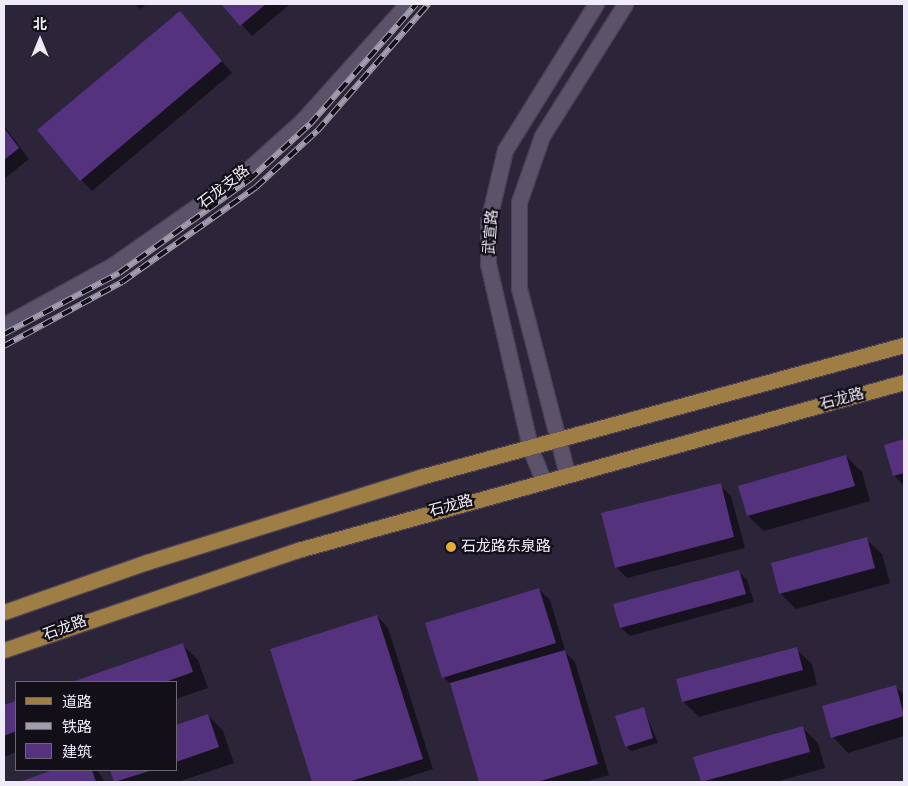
<!DOCTYPE html>
<meta charset="utf-8">
<style>
body{margin:0}
#map{position:relative;width:908px;height:786px;overflow:hidden;background:#2c2439;font-family:"Alegreya Sans","Noto Sans SC",sans-serif}
div>[style]{position:absolute}
[style*='--x']{left:calc(var(--x)*1px);top:calc(var(--y)*1px);width:calc(var(--w)*1px);rotate:calc(var(--a)*1deg)}
.shadow>*{inset:0;background:#0007}
.building>*{inset:0;background:#54327e}
.roads{filter:drop-shadow(1px 0 #4a4254) drop-shadow(-1px 0 #4a4254) drop-shadow(0 1px #4a4254) drop-shadow(0 -1px #4a4254)}
.minor>*{height:15px;margin:-7.5px;padding:0 7.5px;transform-origin:7.5px;border-radius:7.5px;background:#5c536b}
.major>*{height:15px;margin:-7.5px;padding:0 7.5px;transform-origin:7.5px;border-radius:7.5px;background:#9f7e46}
.rail>*{height:5.5px;margin-top:-2.75px;transform-origin:0;background:repeating-linear-gradient(90deg,#130f19 0 11px,#a29cad 0 22px);box-sizing:border-box;border-block:1px solid #a29cad}
.dots>*{width:14px;height:14px;translate:-50% -50%;box-sizing:border-box;border:2px solid #130f19;border-radius:50%}
span{translate:-50% -50%;white-space:nowrap;text-align:center;line-height:1.15;-webkit-text-stroke:4.5px #130f19;paint-order:stroke}
.street-label{font-size:15px;color:#f0ebf9}
.poi-label{font-size:15px;color:#f0ebf9}
.left{translate:0 -50%;text-align:left}
.frame{position:absolute;inset:0;border:5px solid #f0ebf9;pointer-events:none}
.legend{position:absolute;left:15px;top:681px;width:162px;height:90px;box-sizing:border-box;background:#130f19;border:1px solid #6b6773;margin:0;padding:6px 9px;list-style:none;font-size:15px;color:#f0ebf9}
.legend li{display:flex;align-items:center;gap:10px;height:25px}
.legend b{width:25px;border:1px solid #6b6773}
.north{position:absolute;left:15px;top:15px;width:50px;height:50px;-webkit-text-stroke:4px #130f19;paint-order:stroke;rotate:0deg;font-size:14px;font-weight:700;line-height:20px;text-align:center;color:#f0ebf9}
.north::after{content:'';display:block;margin:auto;width:18px;height:22px;background:#f0ebf9;clip-path:polygon(50% 0,100% 100%,50% 72%,0 100%)}
</style>
<div id="map">
<div class="shadow">
<div style="clip-path:polygon(135px 4px,147px 4px,140px 9px)"></div>
<div style="clip-path:polygon(223px 4px,290px 4px,252px 36px)"></div>
<div style="clip-path:polygon(180px 12px,232px 73px,92px 191px,81px 180px)"></div>
<div style="clip-path:polygon(4px 126px,29px 159px,4px 179px)"></div>
<div style="clip-path:polygon(904px 441px,904px 486px,894px 475px,886px 446px)"></div>
<div style="clip-path:polygon(846px 456px,862px 472px,870px 501px,764px 531px,748px 516px,740px 486px)"></div>
<div style="clip-path:polygon(720px 485px,731px 496px,745px 548px,627px 578px,616px 567px)"></div>
<div style="clip-path:polygon(866px 539px,882px 554px,890px 583px,796px 609px,780px 593px)"></div>
<div style="clip-path:polygon(739px 572px,747px 580px,754px 602px,630px 636px,621px 628px,615px 605px)"></div>
<div style="clip-path:polygon(539px 589px,550px 600px,566px 653px,575px 662px,609px 775px,585px 782px,480px 782px,452px 685px,443px 677px)"></div>
<div style="clip-path:polygon(377px 616px,388px 628px,433px 769px,393px 782px,314px 782px,271px 650px)"></div>
<div style="clip-path:polygon(183px 645px,198px 660px,208px 688px,176px 699px,176px 682px,76px 682px)"></div>
<div style="clip-path:polygon(796px 649px,812px 664px,817px 685px,699px 717px,683px 701px)"></div>
<div style="clip-path:polygon(895px 686px,904px 695px,904px 736px,848px 753px,833px 737px)"></div>
<div style="clip-path:polygon(16px 702px,16px 752px,4px 757px,4px 707px)"></div>
<div style="clip-path:polygon(644px 709px,658px 743px,631px 751px,626px 746px)"></div>
<div style="clip-path:polygon(208px 715px,223px 731px,234px 763px,178px 782px,116px 782px,111px 770px,176px 770px,176px 726px)"></div>
<div style="clip-path:polygon(802px 727px,818px 743px,825px 768px,776px 782px,702px 782px,695px 758px)"></div>
<div style="clip-path:polygon(57px 770px,97px 770px,105px 782px,22px 782px)"></div>
</div>
<div class="building">
<div style="clip-path:polygon(221px 4px,266px 4px,240px 26px)"></div>
<div style="clip-path:polygon(180px 11px,222px 61px,80px 181px,37px 130px)"></div>
<div style="clip-path:polygon(4px 128px,19px 148px,4px 160px)"></div>
<div style="clip-path:polygon(904px 439px,904px 473px,893px 476px,884px 445px)"></div>
<div style="clip-path:polygon(846px 455px,855px 486px,747px 516px,738px 486px)"></div>
<div style="clip-path:polygon(721px 483px,734px 537px,615px 568px,601px 513px)"></div>
<div style="clip-path:polygon(867px 537px,875px 568px,779px 594px,771px 563px)"></div>
<div style="clip-path:polygon(739px 570px,746px 594px,620px 628px,613px 604px)"></div>
<div style="clip-path:polygon(539px 588px,556px 643px,442px 678px,425px 623px)"></div>
<div style="clip-path:polygon(377px 615px,423px 759px,348px 782px,312px 782px,270px 649px)"></div>
<div style="clip-path:polygon(183px 643px,193px 672px,165px 682px,72px 682px)"></div>
<div style="clip-path:polygon(797px 647px,803px 670px,682px 702px,676px 679px)"></div>
<div style="clip-path:polygon(565px 650px,598px 764px,537px 782px,479px 782px,450px 683px)"></div>
<div style="clip-path:polygon(896px 685px,904px 716px,831px 738px,822px 706px)"></div>
<div style="clip-path:polygon(16px 701px,16px 731px,4px 736px,4px 705px)"></div>
<div style="clip-path:polygon(644px 707px,653px 738px,625px 747px,615px 716px)"></div>
<div style="clip-path:polygon(208px 714px,219px 747px,176px 762px,176px 725px)"></div>
<div style="clip-path:polygon(803px 726px,810px 752px,701px 782px,693px 757px)"></div>
<div style="clip-path:polygon(53px 770px,92px 770px,96px 782px,19px 782px)"></div>
<div style="clip-path:polygon(110px 770px,153px 770px,114px 782px)"></div>
</div>
<div class="roads">
<div class="minor">
<div style="--x:4;--y:325;--w:124;--a:-28.8"></div>
<div style="--x:113;--y:265;--w:159;--a:-35"></div>
<div style="--x:243;--y:174;--w:81;--a:-42"></div>
<div style="--x:303;--y:120;--w:156;--a:-48.1"></div>
<div style="--x:567;--y:474;--w:192;--a:-104.5"></div>
<div style="--x:519;--y:288;--w:86;--a:-90"></div>
<div style="--x:519;--y:202;--w:70;--a:-70.8"></div>
<div style="--x:542;--y:136;--w:156;--a:-57.8"></div>
<div style="--x:543;--y:480;--w:35;--a:-112"></div>
<div style="--x:530;--y:447;--w:188;--a:-102.9"></div>
<div style="--x:488;--y:264;--w:42;--a:-90"></div>
<div style="--x:488;--y:222;--w:74;--a:-76.7"></div>
<div style="--x:505;--y:150;--w:172;--a:-58.1"></div>
</div>
<div class="major">
<div style="--x:4;--y:612;--w:151;--a:-19.3"></div>
<div style="--x:147;--y:562;--w:286;--a:-17.3"></div>
<div style="--x:420;--y:477;--w:502;--a:-15.26"></div>
<div style="--x:4;--y:650;--w:311;--a:-18.8"></div>
<div style="--x:298;--y:550;--w:629;--a:-15.49"></div>
</div>
</div>
<div class="rail">
<div style="--x:4;--y:334;--w:130;--a:-27.9"></div>
<div style="--x:119;--y:273;--w:160;--a:-35.6"></div>
<div style="--x:249;--y:180;--w:83;--a:-42.6"></div>
<div style="--x:310;--y:124;--w:160;--a:-48.5"></div>
<div style="--x:4;--y:346;--w:134;--a:-28.5"></div>
<div style="--x:122;--y:282;--w:164;--a:-35.3"></div>
<div style="--x:256;--y:187;--w:83;--a:-42.6"></div>
<div style="--x:317;--y:131;--w:169;--a:-48.8"></div>
</div>
<div class="dots">
<div style="left:451px;top:547px;background:#e4ae35"></div>
</div>
<div class="street-label">
<span style="left:224px;top:187px;rotate:-38deg">石龙支路</span>
<span style="left:491px;top:232px;rotate:-86deg">武宣路</span>
<span style="left:842px;top:399px;rotate:-15deg">石龙路</span>
<span style="left:451px;top:506px;rotate:-15deg">石龙路</span>
<span style="left:65px;top:628px;rotate:-20deg">石龙路</span>
</div>
<div class="poi-label">
<span class="left" style="left:461px;top:547px">石龙路东泉路</span>
</div>
<div class="frame"></div>
<ul class="legend">
<li><b style="height:6px;background:#9f7e46"></b>道路</li>
<li><b style="height:6px;background:#a29cad"></b>铁路</li>
<li><b style="height:14px;background:#54327e"></b>建筑</li>
</ul>
<div class="north">北</div>
</div>
